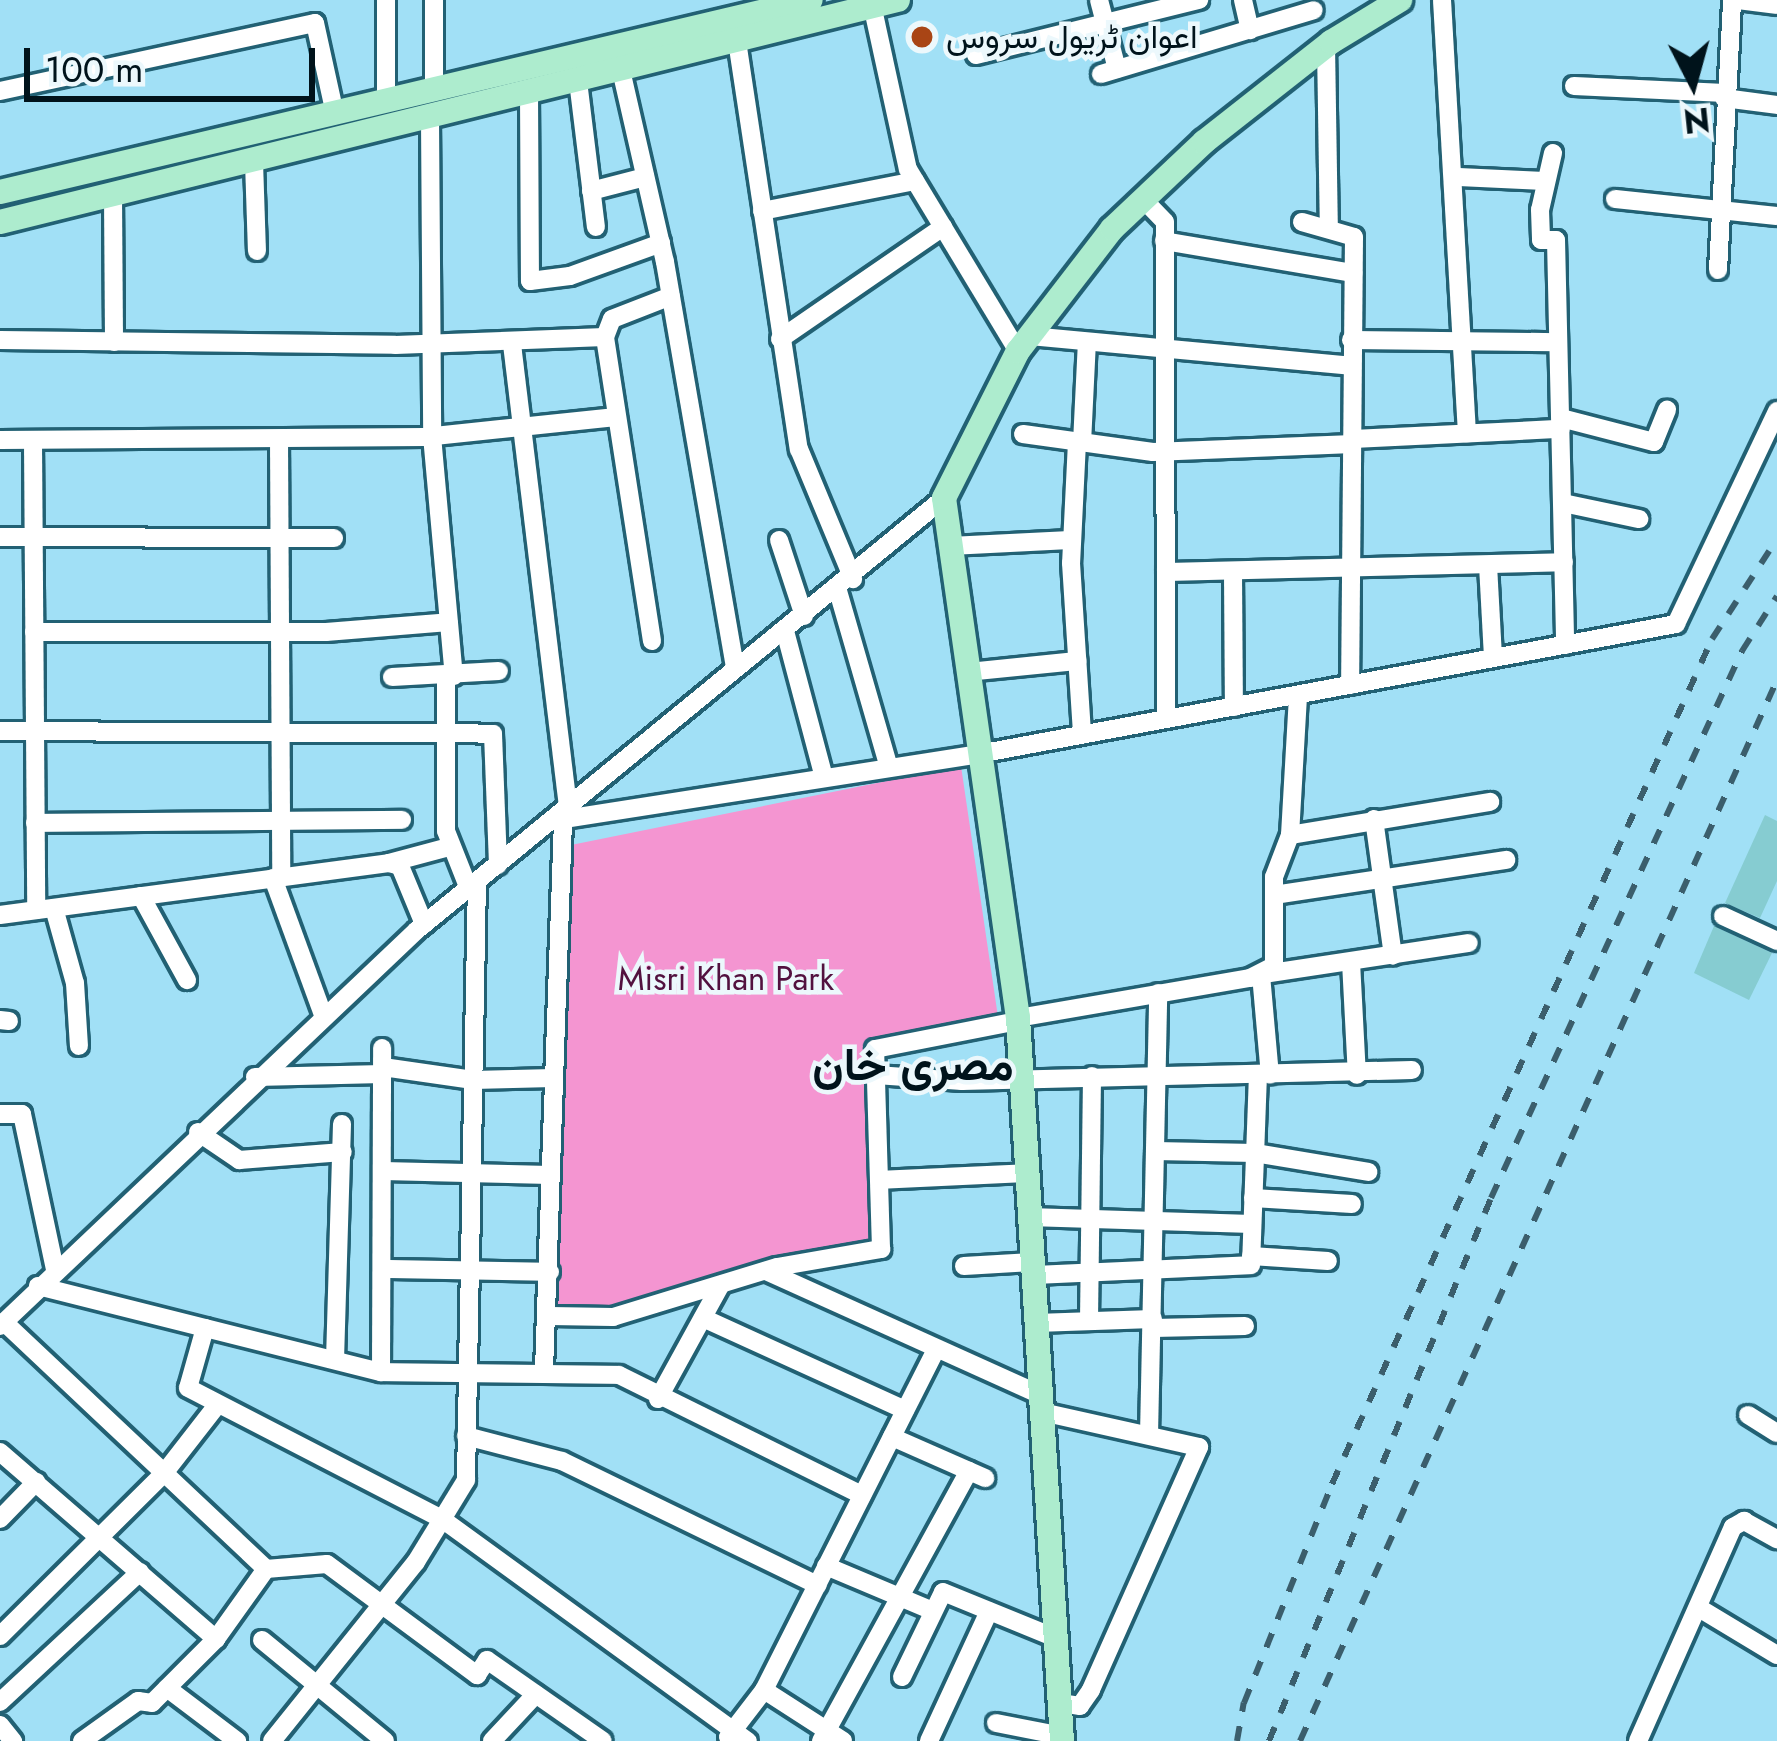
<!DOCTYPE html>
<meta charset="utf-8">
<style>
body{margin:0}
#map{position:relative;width:1777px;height:1741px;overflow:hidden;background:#a1e0f6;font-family:Jost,Vazirmatn,sans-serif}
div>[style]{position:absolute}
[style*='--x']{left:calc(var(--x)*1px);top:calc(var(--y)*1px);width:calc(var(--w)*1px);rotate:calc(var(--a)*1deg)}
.green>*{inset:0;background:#f495d1}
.building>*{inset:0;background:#86ccd1}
.roads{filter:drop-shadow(3px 0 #226174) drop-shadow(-3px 0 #226174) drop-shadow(0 3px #226174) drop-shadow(0 -3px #226174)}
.minor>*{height:18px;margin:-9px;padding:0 9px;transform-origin:9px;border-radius:9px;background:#fff}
.major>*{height:24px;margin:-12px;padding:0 12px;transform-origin:12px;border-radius:12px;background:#adecce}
.rail>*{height:6px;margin-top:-3px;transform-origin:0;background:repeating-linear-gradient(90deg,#3b5e6c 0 15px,transparent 0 30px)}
.dots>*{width:33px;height:33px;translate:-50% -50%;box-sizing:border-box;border:6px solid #ecf8fc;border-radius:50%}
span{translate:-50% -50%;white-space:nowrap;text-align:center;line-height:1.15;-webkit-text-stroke:9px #ecf8fc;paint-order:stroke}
.poi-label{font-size:33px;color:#00131b}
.left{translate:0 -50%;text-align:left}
.park-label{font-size:33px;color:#52113f}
.district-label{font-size:45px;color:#00131b;font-weight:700}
.north{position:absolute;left:1633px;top:24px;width:120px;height:120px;-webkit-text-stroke:9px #ecf8fc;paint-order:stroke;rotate:174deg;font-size:33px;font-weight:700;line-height:48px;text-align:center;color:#00131b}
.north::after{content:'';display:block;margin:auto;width:42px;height:54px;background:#00131b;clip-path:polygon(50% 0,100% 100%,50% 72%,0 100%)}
.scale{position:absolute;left:24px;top:48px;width:291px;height:54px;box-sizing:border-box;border:6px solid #00131b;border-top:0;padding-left:15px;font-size:36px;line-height:42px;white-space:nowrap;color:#00131b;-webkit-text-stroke:9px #ecf8fc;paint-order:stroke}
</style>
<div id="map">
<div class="green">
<div style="clip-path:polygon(961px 766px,998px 1017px,871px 1045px,874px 1244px,624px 1307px,557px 1309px,571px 845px)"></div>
</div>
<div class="building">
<div style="clip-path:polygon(1765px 815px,1777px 821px,1777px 881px,1760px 918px,1725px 903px)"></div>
<div style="clip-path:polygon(1714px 926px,1772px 953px,1749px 1000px,1694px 973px)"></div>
</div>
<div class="roads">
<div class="minor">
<div style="--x:434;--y:0;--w:90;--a:90"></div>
<div style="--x:871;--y:0;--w:173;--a:77.7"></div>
<div style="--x:908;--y:169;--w:213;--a:58.9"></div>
<div style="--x:1099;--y:0;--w:71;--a:75.4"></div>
<div style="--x:1243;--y:0;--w:31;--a:77"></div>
<div style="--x:1442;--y:0;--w:434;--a:86.7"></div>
<div style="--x:1737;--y:0;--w:40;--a:7.1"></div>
<div style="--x:737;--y:41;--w:413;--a:81.4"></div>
<div style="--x:799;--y:449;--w:141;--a:67.4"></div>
<div style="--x:1326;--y:46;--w:182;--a:89.1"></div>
<div style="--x:976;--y:55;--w:230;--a:-13.9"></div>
<div style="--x:621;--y:70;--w:197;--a:77.1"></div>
<div style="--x:665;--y:262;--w:411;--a:80.2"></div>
<div style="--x:1101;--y:74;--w:222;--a:-16.7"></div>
<div style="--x:578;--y:81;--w:147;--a:83"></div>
<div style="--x:1574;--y:86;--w:151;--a:2.7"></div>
<div style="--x:0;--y:91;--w:322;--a:-12.2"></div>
<div style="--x:315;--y:23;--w:93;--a:77.6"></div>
<div style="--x:529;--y:94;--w:187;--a:89.7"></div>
<div style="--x:530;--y:281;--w:40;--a:-7.1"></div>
<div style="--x:570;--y:276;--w:97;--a:-19.9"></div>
<div style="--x:1724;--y:98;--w:53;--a:7.5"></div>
<div style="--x:386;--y:102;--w:102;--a:-90"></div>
<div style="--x:430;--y:119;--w:317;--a:89.6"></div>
<div style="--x:432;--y:436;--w:241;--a:84.8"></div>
<div style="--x:1553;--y:153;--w:58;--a:102.8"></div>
<div style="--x:1540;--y:210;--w:30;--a:88"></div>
<div style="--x:1541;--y:240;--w:15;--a:0"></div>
<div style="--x:1556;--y:240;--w:405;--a:88.7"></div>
<div style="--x:254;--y:162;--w:89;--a:88.1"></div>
<div style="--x:1457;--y:177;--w:89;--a:2.6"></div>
<div style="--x:591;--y:191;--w:56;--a:-14.5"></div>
<div style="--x:113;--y:195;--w:147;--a:89.6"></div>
<div style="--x:1142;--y:198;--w:33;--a:46"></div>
<div style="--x:1165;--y:222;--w:497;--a:89.9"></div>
<div style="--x:1615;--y:199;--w:163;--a:6"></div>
<div style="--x:762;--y:211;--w:156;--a:-11.1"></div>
<div style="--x:1302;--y:222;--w:54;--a:16.1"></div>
<div style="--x:1354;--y:237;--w:448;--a:90.5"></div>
<div style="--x:1164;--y:241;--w:192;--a:9.6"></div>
<div style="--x:1718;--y:270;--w:270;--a:-87"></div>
<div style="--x:1030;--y:336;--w:322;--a:5.3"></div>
<div style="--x:780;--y:339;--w:198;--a:-34.5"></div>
<div style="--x:0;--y:340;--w:395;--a:0.7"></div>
<div style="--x:395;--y:345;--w:210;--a:-2.2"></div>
<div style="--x:1351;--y:340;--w:207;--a:0.6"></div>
<div style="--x:512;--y:344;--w:467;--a:83.1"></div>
<div style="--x:1561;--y:418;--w:96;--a:14.5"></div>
<div style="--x:1654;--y:442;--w:35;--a:-68"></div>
<div style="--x:1023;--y:434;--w:131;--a:7.9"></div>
<div style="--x:1153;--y:452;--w:200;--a:-2.3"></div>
<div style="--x:279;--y:439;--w:438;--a:89.7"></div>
<div style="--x:1353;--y:439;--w:208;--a:-2.8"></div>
<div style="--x:0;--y:440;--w:425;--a:-0.4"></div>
<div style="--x:425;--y:437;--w:192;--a:-6"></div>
<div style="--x:33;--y:441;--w:469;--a:89.6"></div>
<div style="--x:1077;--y:442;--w:121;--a:92.8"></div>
<div style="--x:1071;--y:563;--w:172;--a:86.3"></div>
<div style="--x:1082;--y:443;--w:101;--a:-87.2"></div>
<div style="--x:1563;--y:503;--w:78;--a:11.9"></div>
<div style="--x:0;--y:537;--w:334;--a:0.2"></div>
<div style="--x:779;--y:540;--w:80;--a:71.8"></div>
<div style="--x:949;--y:546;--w:122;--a:-2.8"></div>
<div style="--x:1488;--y:565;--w:93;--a:86.9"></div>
<div style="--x:1166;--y:572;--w:398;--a:-1.4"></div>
<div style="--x:1233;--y:572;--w:135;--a:89.6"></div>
<div style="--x:838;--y:591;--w:184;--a:73.9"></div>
<div style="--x:785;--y:631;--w:152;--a:75.1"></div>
<div style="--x:34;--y:632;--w:292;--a:0"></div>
<div style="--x:326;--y:632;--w:123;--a:-4.6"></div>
<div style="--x:652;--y:641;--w:308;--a:-98.8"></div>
<div style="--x:605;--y:337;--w:19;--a:-69"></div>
<div style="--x:612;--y:319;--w:63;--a:-21.3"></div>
<div style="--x:968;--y:672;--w:110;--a:-5.8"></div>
<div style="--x:392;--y:677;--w:107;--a:-3.2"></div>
<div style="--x:446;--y:677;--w:154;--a:90"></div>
<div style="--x:446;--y:831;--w:62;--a:68.4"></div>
<div style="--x:0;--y:731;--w:493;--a:0.3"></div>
<div style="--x:493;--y:734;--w:131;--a:87.8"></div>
<div style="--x:1374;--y:819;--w:138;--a:82.1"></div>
<div style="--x:552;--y:821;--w:437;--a:-8.9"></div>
<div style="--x:984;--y:753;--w:704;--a:-10.56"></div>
<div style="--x:1676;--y:624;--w:236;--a:-64.6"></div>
<div style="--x:35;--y:823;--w:367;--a:-0.5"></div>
<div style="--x:1290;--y:835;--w:203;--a:-9.4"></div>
<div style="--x:389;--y:863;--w:62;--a:-14.9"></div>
<div style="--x:273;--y:878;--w:146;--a:69.9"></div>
<div style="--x:1274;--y:895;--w:235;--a:-8.6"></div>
<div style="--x:141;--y:896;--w:96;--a:61.3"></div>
<div style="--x:54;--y:908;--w:78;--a:74.4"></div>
<div style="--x:75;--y:983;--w:63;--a:86.4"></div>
<div style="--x:0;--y:915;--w:392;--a:-7.6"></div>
<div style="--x:389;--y:863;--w:11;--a:15"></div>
<div style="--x:400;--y:866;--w:63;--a:67.5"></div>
<div style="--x:1723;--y:916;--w:60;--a:24.8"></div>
<div style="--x:1351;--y:962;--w:113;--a:87"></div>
<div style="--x:1264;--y:974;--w:207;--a:-8.6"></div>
<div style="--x:1261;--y:975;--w:100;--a:84.9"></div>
<div style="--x:1018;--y:1018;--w:235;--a:-9.8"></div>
<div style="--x:1250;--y:978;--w:27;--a:-27"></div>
<div style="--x:1274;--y:966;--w:89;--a:-90"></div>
<div style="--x:1274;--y:877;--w:45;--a:-69.1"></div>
<div style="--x:1290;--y:835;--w:140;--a:-86.7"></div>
<div style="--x:0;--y:1020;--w:9;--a:6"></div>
<div style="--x:383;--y:1067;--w:91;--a:8.2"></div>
<div style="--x:473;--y:1080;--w:80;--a:-1.4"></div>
<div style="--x:876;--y:1075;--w:86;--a:4"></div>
<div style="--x:962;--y:1081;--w:450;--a:-1.4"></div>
<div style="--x:255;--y:1077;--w:128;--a:-1.3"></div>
<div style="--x:0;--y:1114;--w:22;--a:0"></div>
<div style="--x:22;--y:1114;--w:158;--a:78"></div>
<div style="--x:198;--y:1132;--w:50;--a:34.3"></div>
<div style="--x:239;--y:1160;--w:104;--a:-4.4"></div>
<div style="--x:1155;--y:1151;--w:100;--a:1.1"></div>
<div style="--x:1255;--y:1153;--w:115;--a:9.5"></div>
<div style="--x:383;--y:1171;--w:167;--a:1.4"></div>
<div style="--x:880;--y:1180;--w:146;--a:-2.7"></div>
<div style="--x:1253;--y:1198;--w:99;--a:3.5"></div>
<div style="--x:1029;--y:1217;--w:223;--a:1.8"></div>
<div style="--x:1251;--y:1256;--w:77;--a:3.7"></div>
<div style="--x:964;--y:1266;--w:68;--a:-3.4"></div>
<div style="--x:384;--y:1269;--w:166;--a:1"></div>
<div style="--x:766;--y:1271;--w:301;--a:24.3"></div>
<div style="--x:1033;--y:1275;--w:218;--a:-2.6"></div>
<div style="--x:1251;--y:1265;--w:189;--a:-87.9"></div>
<div style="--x:38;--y:1286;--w:354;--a:14.1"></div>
<div style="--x:381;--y:1372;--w:238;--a:0.7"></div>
<div style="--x:619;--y:1375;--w:271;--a:26.3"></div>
<div style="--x:550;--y:1316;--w:63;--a:0.9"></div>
<div style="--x:613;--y:1317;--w:171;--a:-17"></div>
<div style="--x:777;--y:1267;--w:106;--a:-9.8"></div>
<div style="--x:881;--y:1249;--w:200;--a:-91.7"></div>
<div style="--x:875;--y:1049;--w:146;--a:-11.1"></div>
<div style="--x:703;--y:1318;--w:222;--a:24.5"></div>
<div style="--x:1089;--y:1321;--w:245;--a:-89.3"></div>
<div style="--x:4;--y:1322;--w:360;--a:43.3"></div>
<div style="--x:266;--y:1569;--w:61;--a:-4.7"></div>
<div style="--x:327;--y:1564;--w:187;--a:36.5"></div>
<div style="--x:477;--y:1675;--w:18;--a:-56"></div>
<div style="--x:487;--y:1660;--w:141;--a:34.9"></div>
<div style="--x:1036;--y:1323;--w:117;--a:-2"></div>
<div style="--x:0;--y:1326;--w:575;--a:-43.52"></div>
<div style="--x:417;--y:930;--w:681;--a:-39.34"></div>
<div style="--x:205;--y:1328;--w:62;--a:105.8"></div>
<div style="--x:188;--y:1388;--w:286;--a:27.3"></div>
<div style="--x:442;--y:1519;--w:378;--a:36"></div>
<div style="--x:1153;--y:1328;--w:92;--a:-1.2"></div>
<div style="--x:335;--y:1360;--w:236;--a:-88.3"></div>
<div style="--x:544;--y:1370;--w:550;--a:-88.02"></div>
<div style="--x:381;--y:1372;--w:324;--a:-89.8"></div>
<div style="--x:658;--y:1399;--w:129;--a:-61.2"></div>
<div style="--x:1042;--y:1412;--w:161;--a:12.6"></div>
<div style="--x:1199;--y:1447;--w:266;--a:114"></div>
<div style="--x:1091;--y:1690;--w:19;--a:125"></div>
<div style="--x:1080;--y:1706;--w:20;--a:-171"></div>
<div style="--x:1748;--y:1415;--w:34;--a:32"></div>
<div style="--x:1149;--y:1435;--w:442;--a:-88.8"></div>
<div style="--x:466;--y:1436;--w:99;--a:14.6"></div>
<div style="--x:562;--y:1461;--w:284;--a:25.9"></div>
<div style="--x:892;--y:1437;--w:102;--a:23.8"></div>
<div style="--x:0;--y:1452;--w:286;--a:40.9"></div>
<div style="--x:0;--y:1519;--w:52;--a:-45.8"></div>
<div style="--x:826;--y:1566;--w:116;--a:22.8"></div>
<div style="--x:1699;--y:1608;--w:91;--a:31.1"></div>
<div style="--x:0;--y:1636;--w:233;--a:-44.8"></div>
<div style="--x:165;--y:1472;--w:86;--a:-52.1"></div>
<div style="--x:262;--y:1640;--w:159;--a:39.4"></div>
<div style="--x:902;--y:1677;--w:94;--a:-64.2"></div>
<div style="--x:943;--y:1592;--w:122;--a:22.2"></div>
<div style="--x:167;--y:1688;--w:88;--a:37.1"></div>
<div style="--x:764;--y:1690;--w:94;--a:32.8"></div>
<div style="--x:0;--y:1702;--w:191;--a:-42.9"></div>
<div style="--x:996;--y:1723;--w:67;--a:11.1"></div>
<div style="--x:0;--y:1725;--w:21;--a:51"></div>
<div style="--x:728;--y:1737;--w:59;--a:-52.5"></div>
<div style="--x:764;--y:1690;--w:382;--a:-63.2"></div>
<div style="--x:82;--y:1741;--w:69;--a:-35.5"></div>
<div style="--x:138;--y:1701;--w:14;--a:8"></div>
<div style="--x:152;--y:1703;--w:91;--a:-45"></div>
<div style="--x:216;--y:1639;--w:86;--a:-54.5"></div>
<div style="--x:272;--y:1741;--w:230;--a:-51.2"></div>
<div style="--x:416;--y:1562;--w:96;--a:-58.6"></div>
<div style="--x:466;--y:1480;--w:598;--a:-88.95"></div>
<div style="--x:492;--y:1741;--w:64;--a:-46.9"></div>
<div style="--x:821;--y:1741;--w:308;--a:-61.3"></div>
<div style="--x:929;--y:1741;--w:143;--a:-65.2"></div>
<div style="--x:1638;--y:1741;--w:234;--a:-66.1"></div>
<div style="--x:1733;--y:1527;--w:13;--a:-29"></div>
<div style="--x:1744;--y:1521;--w:38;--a:29"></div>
</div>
<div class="major">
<div style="--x:0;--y:192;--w:833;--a:-13.32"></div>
<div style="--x:0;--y:222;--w:925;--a:-13.89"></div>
<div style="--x:1062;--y:1741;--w:724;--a:-93.48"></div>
<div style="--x:1018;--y:1018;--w:525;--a:-98.1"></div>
<div style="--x:944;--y:498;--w:165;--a:-63.3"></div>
<div style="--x:1018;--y:351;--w:154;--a:-52.4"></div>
<div style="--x:1112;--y:229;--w:127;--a:-43.4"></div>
<div style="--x:1204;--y:142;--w:162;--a:-38.2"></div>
<div style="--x:1331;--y:42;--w:81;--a:-31.3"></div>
</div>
</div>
<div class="rail">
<div style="--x:1237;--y:1741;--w:39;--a:-80"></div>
<div style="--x:1244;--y:1703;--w:236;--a:-68.1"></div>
<div style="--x:1332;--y:1484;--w:927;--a:-65.79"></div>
<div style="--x:1712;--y:639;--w:119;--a:-57"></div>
<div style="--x:1269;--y:1741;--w:587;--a:-67.76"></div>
<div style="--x:1491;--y:1198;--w:602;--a:-65.35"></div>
<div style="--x:1742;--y:651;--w:65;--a:-57.5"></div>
<div style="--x:1300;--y:1741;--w:1163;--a:-65.79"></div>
</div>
<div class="dots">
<div style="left:922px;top:37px;background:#a94515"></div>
</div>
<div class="poi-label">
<span class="left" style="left:946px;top:37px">اعوان ٹریول سروس</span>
</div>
<div class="park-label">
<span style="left:726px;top:979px">Misri Khan Park</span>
</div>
<div class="district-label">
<span style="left:913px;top:1065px">مصری خان</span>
</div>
<div class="north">N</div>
<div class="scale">100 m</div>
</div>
